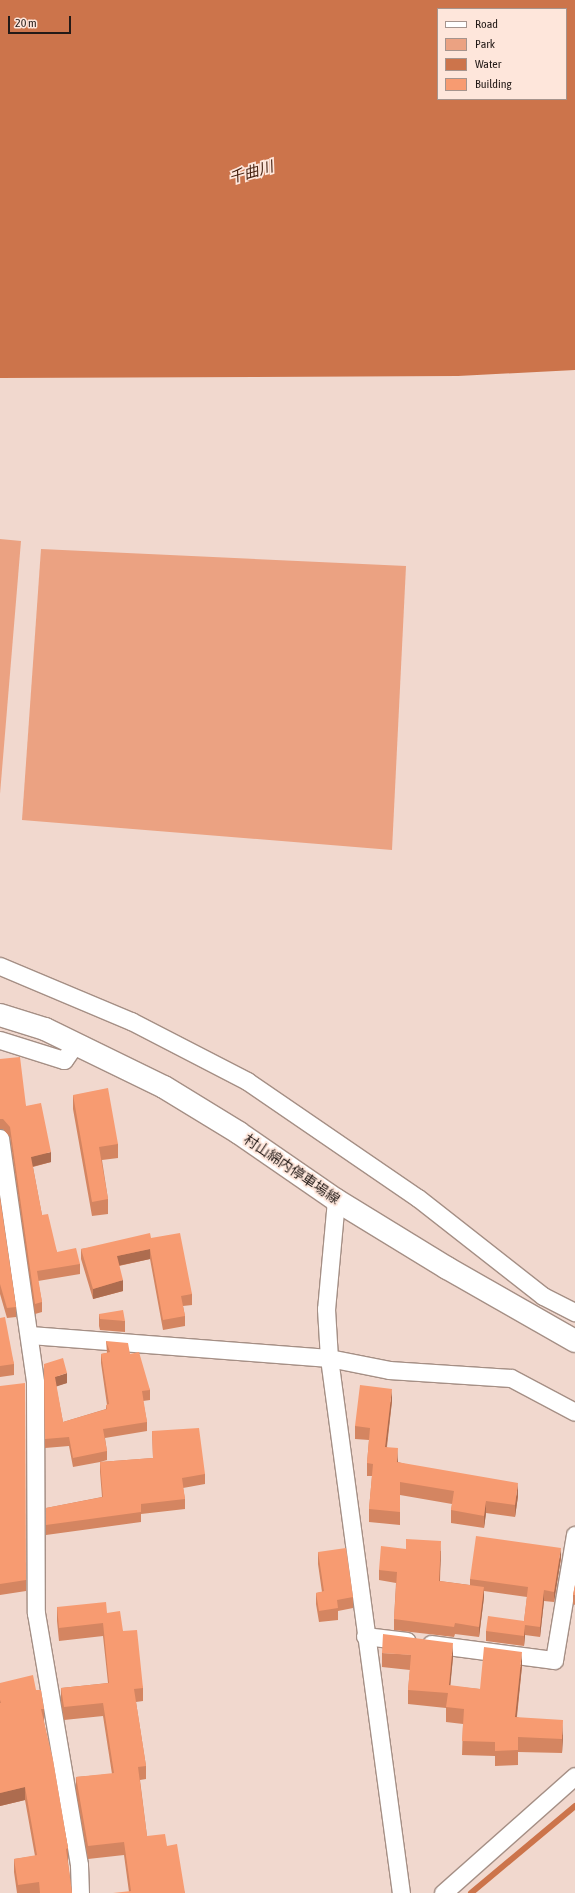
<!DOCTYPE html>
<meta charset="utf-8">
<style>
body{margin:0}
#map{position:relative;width:575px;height:1893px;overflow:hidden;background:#f1d8ce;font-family:"Asap Condensed","Noto Sans JP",sans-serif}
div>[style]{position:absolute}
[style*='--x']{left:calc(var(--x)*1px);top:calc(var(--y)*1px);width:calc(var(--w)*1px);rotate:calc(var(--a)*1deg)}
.green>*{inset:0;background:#eba282}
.water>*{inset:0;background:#cc744b}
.stream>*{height:6px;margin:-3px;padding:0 3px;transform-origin:3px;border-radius:3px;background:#cc744b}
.roads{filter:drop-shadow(1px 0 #a58f85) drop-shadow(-1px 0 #a58f85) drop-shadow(0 1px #a58f85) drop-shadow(0 -1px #a58f85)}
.minor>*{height:17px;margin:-8.5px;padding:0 8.5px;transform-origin:8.5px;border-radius:8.5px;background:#fff}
.secondary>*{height:22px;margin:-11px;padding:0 11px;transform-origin:11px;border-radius:11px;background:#fff}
.wall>*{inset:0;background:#d48561}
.shaded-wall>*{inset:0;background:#ad6c4f}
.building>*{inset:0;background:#f79b71}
span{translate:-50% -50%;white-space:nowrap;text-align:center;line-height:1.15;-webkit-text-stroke:3.5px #fee6db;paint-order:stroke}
.street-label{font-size:14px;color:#231a17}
.water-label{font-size:15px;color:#462211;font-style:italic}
.legend{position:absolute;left:437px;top:8px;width:130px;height:92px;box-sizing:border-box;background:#fee6db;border:1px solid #a6948d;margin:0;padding:5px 7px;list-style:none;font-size:12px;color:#231a17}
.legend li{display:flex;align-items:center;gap:8px;height:20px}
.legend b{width:20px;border:1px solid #a6948d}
.scale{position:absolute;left:8px;top:16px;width:63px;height:18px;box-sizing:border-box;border:2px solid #231a17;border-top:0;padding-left:5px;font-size:12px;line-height:14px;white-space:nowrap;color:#231a17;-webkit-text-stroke:3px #fee6db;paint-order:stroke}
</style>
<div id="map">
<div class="green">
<div style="clip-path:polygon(0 539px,21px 541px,0 794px)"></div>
<div style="clip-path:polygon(41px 549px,406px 566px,392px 850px,22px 820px)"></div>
</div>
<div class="water">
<div style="clip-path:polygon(evenodd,0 0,575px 0,575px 370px,458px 376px,0 378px,0 0,438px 9px,566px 9px,566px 99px,438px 99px,438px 9px)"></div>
</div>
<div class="stream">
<div style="--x:471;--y:1893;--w:136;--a:-39.9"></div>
</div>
<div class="roads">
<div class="minor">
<div style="--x:0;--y:966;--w:142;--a:22.8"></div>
<div style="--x:131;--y:1021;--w:131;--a:27.3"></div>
<div style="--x:247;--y:1081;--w:207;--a:34.4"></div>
<div style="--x:418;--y:1198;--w:159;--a:38.1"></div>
<div style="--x:543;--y:1296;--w:36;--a:27"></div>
<div style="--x:0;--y:1040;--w:67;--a:17.4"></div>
<div style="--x:64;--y:1060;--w:19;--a:-55"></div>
<div style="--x:0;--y:1138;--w:246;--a:81.8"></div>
<div style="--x:35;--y:1382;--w:231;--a:89.8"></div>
<div style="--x:36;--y:1613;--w:256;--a:80.3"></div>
<div style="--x:79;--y:1865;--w:28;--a:88"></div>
<div style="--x:336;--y:1200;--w:109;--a:95.2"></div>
<div style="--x:326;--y:1309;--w:49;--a:86.5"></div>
<div style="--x:329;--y:1358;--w:540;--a:82.34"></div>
<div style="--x:30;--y:1335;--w:300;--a:4.4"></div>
<div style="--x:329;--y:1358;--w:61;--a:11.3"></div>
<div style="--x:389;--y:1370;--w:122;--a:3.8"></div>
<div style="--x:511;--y:1378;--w:72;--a:28"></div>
<div style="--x:365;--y:1636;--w:42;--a:6.8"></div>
<div style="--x:431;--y:1644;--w:124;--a:7.4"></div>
<div style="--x:554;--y:1660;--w:127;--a:-80.5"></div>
<div style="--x:443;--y:1893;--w:176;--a:-41.6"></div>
</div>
<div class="secondary">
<div style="--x:0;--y:1015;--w:47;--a:17.3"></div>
<div style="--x:45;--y:1029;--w:132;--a:26"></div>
<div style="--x:164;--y:1087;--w:88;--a:31.5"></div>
<div style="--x:239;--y:1133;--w:118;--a:34.6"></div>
<div style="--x:336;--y:1200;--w:130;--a:31.5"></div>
<div style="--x:447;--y:1268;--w:147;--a:29.7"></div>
</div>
</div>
<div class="wall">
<div style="clip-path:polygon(0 1059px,26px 1106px,51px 1162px,33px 1167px,42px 1215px,57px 1252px,80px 1264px,80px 1274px,38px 1281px,42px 1302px,42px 1312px,35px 1314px,10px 1137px,3px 1129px,0 1129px)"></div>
<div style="clip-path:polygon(73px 1095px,118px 1144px,118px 1158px,102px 1160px,108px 1199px,108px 1214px,92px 1216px,73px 1109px)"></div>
<div style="clip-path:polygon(0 1198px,16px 1307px,16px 1317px,7px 1318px,0 1294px)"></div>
<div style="clip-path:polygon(151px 1238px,192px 1294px,192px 1305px,183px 1306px,185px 1316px,185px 1326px,163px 1330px,150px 1259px,119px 1266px,123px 1291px,93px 1299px,81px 1259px,81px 1249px)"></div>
<div style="clip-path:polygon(99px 1314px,125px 1321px,125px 1332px,100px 1330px,99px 1326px)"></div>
<div style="clip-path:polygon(0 1318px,14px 1364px,14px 1375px,0 1377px)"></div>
<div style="clip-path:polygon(106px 1341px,130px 1354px,150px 1390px,150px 1400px,143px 1401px,147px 1422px,147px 1431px,105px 1438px,107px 1451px,107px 1460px,100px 1462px,153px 1458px,152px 1431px,205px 1474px,205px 1484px,183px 1488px,185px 1499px,185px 1509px,141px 1514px,141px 1522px,46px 1535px,46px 1508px,102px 1497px,100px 1472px,100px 1462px,73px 1467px,69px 1446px,45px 1448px,44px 1364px,67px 1383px,56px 1386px,63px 1422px,106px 1409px,106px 1405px,107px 1405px,101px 1363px,101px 1354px,107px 1353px)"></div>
<div style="clip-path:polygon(0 1386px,26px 1580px,26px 1591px,0 1595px)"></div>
<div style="clip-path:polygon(392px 1401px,387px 1447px,398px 1462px,518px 1496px,515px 1517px,486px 1513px,484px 1528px,451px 1523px,451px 1510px,452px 1504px,400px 1495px,400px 1525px,369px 1522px,369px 1509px,372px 1476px,367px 1476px,367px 1463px,369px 1440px,355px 1439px,355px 1426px)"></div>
<div style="clip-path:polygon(406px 1549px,441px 1551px,440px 1581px,470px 1585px,470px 1579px,561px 1558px,554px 1602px,544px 1601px,540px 1637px,525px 1635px,524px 1646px,486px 1641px,486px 1631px,524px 1621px,527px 1597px,484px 1591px,484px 1597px,479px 1637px,455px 1634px,454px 1637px,394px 1630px,394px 1619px,396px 1583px,379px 1580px,379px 1570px)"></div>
<div style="clip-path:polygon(318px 1552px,353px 1597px,353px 1608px,338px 1611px,338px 1620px,319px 1622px,316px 1604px,316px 1593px,322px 1592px,318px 1564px)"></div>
<div style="clip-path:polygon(575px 1585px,575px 1605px,573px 1604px,573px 1595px)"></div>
<div style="clip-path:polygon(57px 1607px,107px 1613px,123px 1631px,143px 1688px,143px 1701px,136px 1702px,146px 1766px,146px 1779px,140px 1780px,147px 1836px,167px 1846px,185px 1893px,129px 1892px,124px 1855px,88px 1859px,76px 1790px,76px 1777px,112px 1774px,103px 1716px,64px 1720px,61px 1701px,61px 1688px,108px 1683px,103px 1636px,59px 1641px,57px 1621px)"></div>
<div style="clip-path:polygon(382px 1653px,453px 1657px,450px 1686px,480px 1689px,522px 1666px,517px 1717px,563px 1735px,562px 1753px,518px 1752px,518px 1765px,495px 1766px,495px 1756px,462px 1755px,463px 1724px,446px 1722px,446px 1708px,408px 1704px,408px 1690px,410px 1670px,382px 1667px)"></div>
<div style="clip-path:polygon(0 1683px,36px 1690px,44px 1709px,44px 1722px,68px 1848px,68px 1862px,72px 1893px,17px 1893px,14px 1872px,14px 1859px,35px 1856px,25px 1800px,0 1806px)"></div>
</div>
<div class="shaded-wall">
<div style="clip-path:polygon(51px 1152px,51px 1162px,31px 1167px,31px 1157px)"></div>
<div style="clip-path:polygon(150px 1249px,150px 1259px,117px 1266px,117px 1256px)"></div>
<div style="clip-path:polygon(123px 1280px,123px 1291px,93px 1299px,93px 1289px)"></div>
<div style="clip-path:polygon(67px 1373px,67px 1383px,55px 1387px,55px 1377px)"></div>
<div style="clip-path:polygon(392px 1389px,392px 1401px,385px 1459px,385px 1447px)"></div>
<div style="clip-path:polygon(398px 1448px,398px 1461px,397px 1475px,397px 1462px)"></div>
<div style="clip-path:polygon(518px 1483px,518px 1496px,515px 1517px,515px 1505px)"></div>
<div style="clip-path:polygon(486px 1501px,486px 1513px,484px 1528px,484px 1516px)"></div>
<div style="clip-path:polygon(441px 1541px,441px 1551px,439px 1591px,439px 1581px)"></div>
<div style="clip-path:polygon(561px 1548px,561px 1558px,554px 1602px,554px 1592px)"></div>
<div style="clip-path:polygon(484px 1587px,484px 1597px,479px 1637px,479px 1627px)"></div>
<div style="clip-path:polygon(544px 1590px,544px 1601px,540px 1637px,540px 1627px)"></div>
<div style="clip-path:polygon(525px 1625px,525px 1635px,524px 1646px,524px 1636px)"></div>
<div style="clip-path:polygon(453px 1643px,453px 1657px,449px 1700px,449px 1685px)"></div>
<div style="clip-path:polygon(522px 1652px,522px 1666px,515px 1731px,515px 1717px)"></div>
<div style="clip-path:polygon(563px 1720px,563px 1735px,562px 1753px,562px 1739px)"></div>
<div style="clip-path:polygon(25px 1787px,25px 1800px,0 1806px,0 1793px)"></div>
</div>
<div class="building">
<div style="clip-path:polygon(20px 1057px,26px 1106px,41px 1103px,51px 1152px,31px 1157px,42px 1215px,48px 1214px,57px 1252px,76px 1248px,80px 1264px,37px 1271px,42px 1302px,35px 1304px,10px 1127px,3px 1119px,0 1119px,0 1059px)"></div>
<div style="clip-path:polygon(108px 1088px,118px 1144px,99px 1147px,108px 1199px,92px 1202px,73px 1095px)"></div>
<div style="clip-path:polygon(0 1198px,16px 1307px,7px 1308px,0 1284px)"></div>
<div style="clip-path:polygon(150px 1233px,151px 1238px,180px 1233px,192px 1294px,181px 1296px,185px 1316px,163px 1320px,150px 1249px,117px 1256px,123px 1280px,93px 1289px,81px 1249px)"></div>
<div style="clip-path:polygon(123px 1310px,125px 1321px,100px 1319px,99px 1314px)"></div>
<div style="clip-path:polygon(5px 1317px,14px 1364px,0 1366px,0 1318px)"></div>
<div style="clip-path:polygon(106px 1341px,128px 1343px,130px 1354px,139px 1352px,150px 1390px,142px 1391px,147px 1422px,103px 1429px,107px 1451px,73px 1458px,69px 1437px,45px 1439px,44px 1364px,63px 1358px,67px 1373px,55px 1377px,63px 1422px,107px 1409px,106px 1405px,109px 1404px,101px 1354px,110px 1352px)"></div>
<div style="clip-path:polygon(25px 1383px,26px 1580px,0 1584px,0 1386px)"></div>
<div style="clip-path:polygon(360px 1385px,392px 1389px,385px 1447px,398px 1448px,397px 1462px,518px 1483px,515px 1505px,486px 1501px,484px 1516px,451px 1510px,454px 1491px,400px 1482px,400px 1512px,369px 1509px,373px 1464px,367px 1463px,370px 1428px,355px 1426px)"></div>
<div style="clip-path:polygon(199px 1428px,205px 1474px,182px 1478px,185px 1499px,141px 1504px,141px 1512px,46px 1525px,46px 1508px,103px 1497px,100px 1462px,153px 1458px,152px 1431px)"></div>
<div style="clip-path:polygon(476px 1536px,561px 1548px,554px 1592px,544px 1590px,540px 1627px,525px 1625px,524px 1636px,486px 1631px,488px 1616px,524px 1621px,528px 1587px,470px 1579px)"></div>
<div style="clip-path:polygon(406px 1539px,441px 1541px,439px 1581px,484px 1587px,479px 1627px,455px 1623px,454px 1627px,394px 1619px,397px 1572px,379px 1570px,381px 1546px,406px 1549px)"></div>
<div style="clip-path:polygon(346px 1548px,353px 1597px,337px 1600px,338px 1608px,319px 1611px,316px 1593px,324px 1591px,318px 1552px)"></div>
<div style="clip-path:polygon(575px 1585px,575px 1595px,573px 1595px)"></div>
<div style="clip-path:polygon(106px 1602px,107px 1613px,120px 1611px,123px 1631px,137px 1630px,143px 1688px,134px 1689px,146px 1766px,138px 1767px,147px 1836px,165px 1834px,167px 1846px,177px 1844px,185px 1893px,113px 1893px,131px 1891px,124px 1842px,88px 1846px,76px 1777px,114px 1773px,103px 1703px,64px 1707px,61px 1688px,109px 1683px,103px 1623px,59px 1628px,57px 1607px)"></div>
<div style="clip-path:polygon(383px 1634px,453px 1643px,449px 1685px,480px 1689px,484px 1647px,522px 1652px,515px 1717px,563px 1720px,562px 1739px,518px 1737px,518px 1750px,495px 1751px,495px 1742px,462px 1741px,464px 1709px,446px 1707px,448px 1693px,408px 1690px,411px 1655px,382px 1653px)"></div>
<div style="clip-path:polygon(33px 1675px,36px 1690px,41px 1690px,44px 1709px,41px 1709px,53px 1760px,68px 1848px,66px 1849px,72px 1893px,40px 1893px,39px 1882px,18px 1885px,14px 1859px,37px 1855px,25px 1787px,0 1793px,0 1703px,1px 1703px,0 1700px,0 1683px)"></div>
</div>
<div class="street-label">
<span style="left:292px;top:1169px;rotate:34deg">村山綿内停車場線</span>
</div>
<div class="water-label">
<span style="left:251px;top:172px;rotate:-16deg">千曲川</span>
</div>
<ul class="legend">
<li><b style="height:5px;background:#fff"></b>Road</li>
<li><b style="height:11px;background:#eba282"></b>Park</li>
<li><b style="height:11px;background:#cc744b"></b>Water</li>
<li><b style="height:11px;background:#f79b71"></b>Building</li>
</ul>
<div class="scale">20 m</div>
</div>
